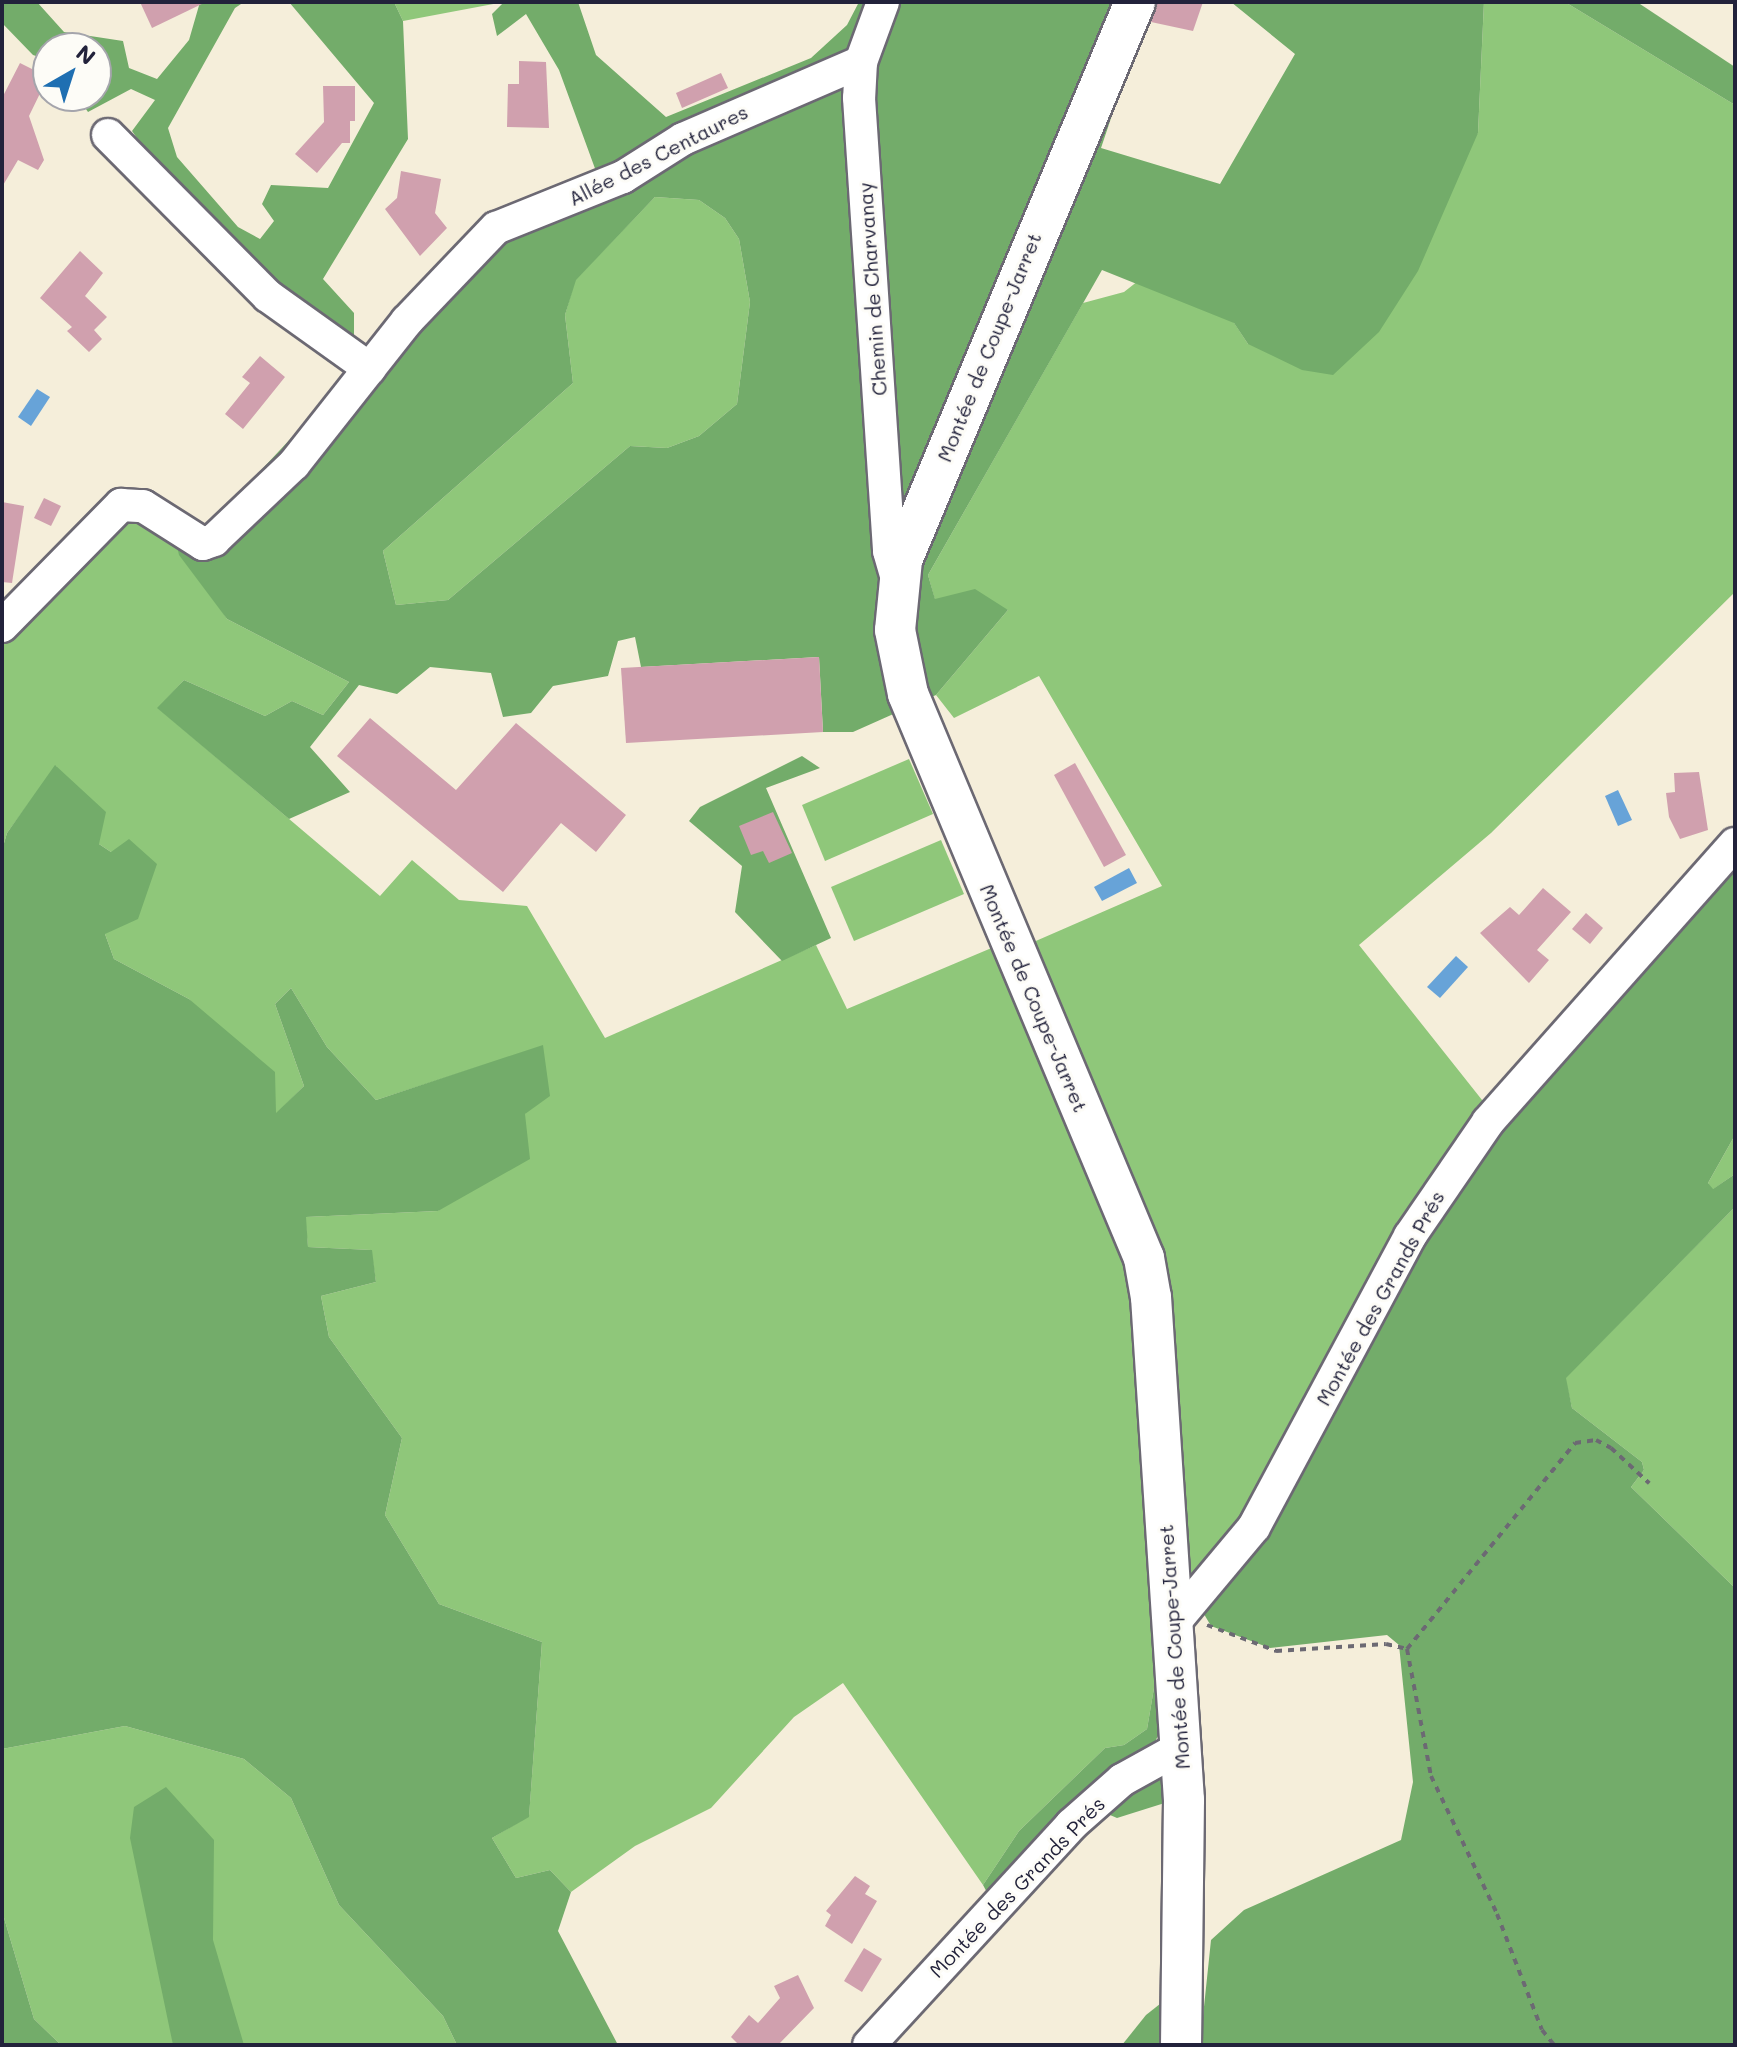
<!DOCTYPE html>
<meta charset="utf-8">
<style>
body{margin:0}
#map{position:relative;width:1737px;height:2047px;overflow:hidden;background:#f5eeda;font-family:Mali,sans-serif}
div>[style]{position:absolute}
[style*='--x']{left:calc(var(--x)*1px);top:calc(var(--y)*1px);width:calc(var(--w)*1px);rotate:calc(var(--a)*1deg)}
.green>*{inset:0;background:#8fc77a}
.forest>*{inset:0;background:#73ac6a}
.water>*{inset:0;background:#67a3d8}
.building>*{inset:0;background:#d0a0ae}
.path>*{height:4px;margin-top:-2px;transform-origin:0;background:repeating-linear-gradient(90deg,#6c6973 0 6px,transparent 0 12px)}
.roads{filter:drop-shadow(2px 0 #6c6973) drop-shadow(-2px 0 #6c6973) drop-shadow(0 2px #6c6973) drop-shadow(0 -2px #6c6973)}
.minor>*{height:32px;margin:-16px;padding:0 16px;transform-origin:16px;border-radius:16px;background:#fff}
.major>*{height:40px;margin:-20px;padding:0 20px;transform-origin:20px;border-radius:20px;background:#fff}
span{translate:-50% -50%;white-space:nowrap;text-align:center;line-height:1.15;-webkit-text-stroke:6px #fdfcf7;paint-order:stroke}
.street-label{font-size:20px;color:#22223b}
.frame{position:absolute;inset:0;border:4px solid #22223b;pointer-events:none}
.north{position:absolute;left:32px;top:32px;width:80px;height:80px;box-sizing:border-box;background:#fdfcf7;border:2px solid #a5a5ac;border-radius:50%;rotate:39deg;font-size:22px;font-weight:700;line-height:32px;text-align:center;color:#22223b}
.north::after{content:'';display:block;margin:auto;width:28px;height:36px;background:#1f6fb2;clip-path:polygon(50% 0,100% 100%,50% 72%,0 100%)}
</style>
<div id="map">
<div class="green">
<div style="clip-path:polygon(394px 2px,504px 2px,403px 21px)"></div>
<div style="clip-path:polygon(1484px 2px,1565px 2px,1735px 105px,1735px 592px,1491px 833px,1359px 945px,1486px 1105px,1253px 1506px,1196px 1579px,1187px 1576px,1170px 1372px,1022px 947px,1162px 886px,1039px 676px,954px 718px,936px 695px,1008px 610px,935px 600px,928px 575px,1083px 303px,1124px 292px,1157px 266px,1196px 265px,1248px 344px,1478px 133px)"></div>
<div style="clip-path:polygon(655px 197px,699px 200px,725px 218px,739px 239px,750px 302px,737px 404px,699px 436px,667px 448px,630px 446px,448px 600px,396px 605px,383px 551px,573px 383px,565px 315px,575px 280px)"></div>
<div style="clip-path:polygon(128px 516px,174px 534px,227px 619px,349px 682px,323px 715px,292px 701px,265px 716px,184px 680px,158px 708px,380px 896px,412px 860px,459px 900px,527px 906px,605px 1038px,816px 945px,847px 1009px,1001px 944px,1131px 1263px,1154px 1653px,1165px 1685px,1154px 1688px,1147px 1729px,1124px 1745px,1105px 1748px,1019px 1831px,983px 1885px,843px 1683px,794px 1717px,711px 1808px,635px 1846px,571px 1892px,550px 1870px,516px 1878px,492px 1838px,529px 1816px,542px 1642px,439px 1604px,385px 1515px,402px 1438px,329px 1337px,321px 1296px,376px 1282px,371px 1250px,308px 1247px,305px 1217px,438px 1211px,525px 1114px,543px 1046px,376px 1100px,327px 1047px,291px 988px,275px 1004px,304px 1086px,276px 1114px,189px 999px,114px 959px,105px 934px,111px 852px,99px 844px,56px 766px,7px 833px,2px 850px,2px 638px)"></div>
<div style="clip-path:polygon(909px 759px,933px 814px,825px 861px,802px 805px)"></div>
<div style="clip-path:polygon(941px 840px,964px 894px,854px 941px,831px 887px)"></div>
<div style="clip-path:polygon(1735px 1135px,1735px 1174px,1712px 1190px,1708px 1183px)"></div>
<div style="clip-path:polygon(1735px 1207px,1735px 1588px,1631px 1487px,1644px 1470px,1642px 1462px,1572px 1408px,1565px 1378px)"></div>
<div style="clip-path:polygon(125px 1726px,244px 1759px,291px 1798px,339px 1905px,443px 2016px,457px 2045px,61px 2045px,34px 2019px,2px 1911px,2px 1749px)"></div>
</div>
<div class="forest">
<div style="clip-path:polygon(2px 2px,37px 2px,64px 32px,123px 41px,129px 68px,157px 79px,189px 40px,200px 2px,244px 2px,235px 8px,168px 128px,177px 157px,238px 227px,260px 239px,274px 221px,262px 204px,271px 185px,328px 188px,374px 103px,289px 2px,394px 2px,403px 21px,408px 139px,323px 279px,354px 313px,354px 343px,256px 265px,170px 185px,132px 131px,155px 100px,131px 89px,88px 112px,77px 96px,96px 96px,96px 48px,48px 48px,48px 60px,33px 55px,2px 23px)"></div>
<div style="clip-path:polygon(evenodd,504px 2px,578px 2px,596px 55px,666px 117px,811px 58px,847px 25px,859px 2px,1150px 2px,1101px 148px,1220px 184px,1295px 54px,1231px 2px,1484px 2px,1478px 133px,1418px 271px,1379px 332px,1333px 375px,1302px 370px,1248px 344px,1234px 323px,1102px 270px,928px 575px,935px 599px,975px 589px,1008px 610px,936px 695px,853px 732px,823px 732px,819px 657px,641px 667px,635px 637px,618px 641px,608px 676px,553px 686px,531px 713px,503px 717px,491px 673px,430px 667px,397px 694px,359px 685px,310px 747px,350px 792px,289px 819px,157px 708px,184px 680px,265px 716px,292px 701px,323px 715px,349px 682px,227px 619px,179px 555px,174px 534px,208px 527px,497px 218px,597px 174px,559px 70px,526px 14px,497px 36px,492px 14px,504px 2px,655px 197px,699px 200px,725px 218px,739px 239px,750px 302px,737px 404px,699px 436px,667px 448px,630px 446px,448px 600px,396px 605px,383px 551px,573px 383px,565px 315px,576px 280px,655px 197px)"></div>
<div style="clip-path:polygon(1565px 2px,1637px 2px,1735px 67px,1735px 105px)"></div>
<div style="clip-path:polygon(802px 756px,820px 768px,766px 788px,831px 938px,782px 961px,735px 912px,742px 866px,689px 821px,700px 807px)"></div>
<div style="clip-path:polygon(55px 765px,106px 812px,99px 844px,111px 852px,129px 839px,157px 864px,138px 919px,105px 934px,114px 959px,189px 999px,275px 1072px,276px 1113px,304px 1086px,275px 1004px,291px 988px,327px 1047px,376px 1100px,543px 1045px,550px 1096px,525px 1114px,530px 1159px,438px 1211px,306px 1217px,308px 1247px,372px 1250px,376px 1282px,321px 1296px,329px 1337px,402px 1438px,385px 1515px,439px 1604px,542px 1642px,529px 1817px,492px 1838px,516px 1878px,550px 1870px,571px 1892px,558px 1931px,618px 2045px,457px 2045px,443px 2016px,339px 1905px,291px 1798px,244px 1759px,125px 1726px,2px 1749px,2px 850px,7px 833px)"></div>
<div style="clip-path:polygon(1735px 855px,1735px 1135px,1708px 1183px,1713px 1189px,1735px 1174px,1735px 1207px,1566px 1378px,1572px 1408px,1642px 1462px,1644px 1470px,1631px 1487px,1735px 1588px,1735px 2045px,1200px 2045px,1211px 1940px,1244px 1910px,1401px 1840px,1413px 1782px,1399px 1645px,1387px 1635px,1270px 1648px,1211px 1626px,1201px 1609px,1461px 1176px)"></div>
<div style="clip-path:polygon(1165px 1685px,1162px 1729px,1153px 1745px,990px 1898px,983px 1885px,1019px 1831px,1105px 1748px,1124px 1745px,1147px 1729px,1154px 1688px)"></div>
<div style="clip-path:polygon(1154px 1775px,1163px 1778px,1171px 1801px,1117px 1818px,1103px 1812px)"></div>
<div style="clip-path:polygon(166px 1787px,214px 1840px,213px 1940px,244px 2045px,173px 2045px,130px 1838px,134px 1807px)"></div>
<div style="clip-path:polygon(2px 1911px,34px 2019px,61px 2045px,2px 2045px)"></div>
<div style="clip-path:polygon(1165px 2000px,1167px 2045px,1122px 2045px,1146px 2015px)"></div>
</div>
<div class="water">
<div style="clip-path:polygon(37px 389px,50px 397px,31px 426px,18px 417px)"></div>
<div style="clip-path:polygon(1618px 790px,1632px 820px,1618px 826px,1605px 796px)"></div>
<div style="clip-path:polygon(1129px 868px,1137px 883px,1102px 901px,1094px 887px)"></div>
<div style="clip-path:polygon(1456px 956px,1468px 967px,1440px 998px,1427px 987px)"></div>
</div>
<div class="building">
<div style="clip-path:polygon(140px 2px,206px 2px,152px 28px)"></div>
<div style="clip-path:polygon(1158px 2px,1203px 2px,1193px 31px,1151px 22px)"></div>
<div style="clip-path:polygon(519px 61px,546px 62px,549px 128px,507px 127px,508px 84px,519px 84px)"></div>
<div style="clip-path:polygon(20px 63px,48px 77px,29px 116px,44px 160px,38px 170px,18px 160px,2px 187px,2px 98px)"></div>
<div style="clip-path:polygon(721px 73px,728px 88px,682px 108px,676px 93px)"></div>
<div style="clip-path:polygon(323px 86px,355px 86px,355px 121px,350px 121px,350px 143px,342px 143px,317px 173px,295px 154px,324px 122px)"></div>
<div style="clip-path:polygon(401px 171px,441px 179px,435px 213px,447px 228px,420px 256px,385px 209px,397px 198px)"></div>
<div style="clip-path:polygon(80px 251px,103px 273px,85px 296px,107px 317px,94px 330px,102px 339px,89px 352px,67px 331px,72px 327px,40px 298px)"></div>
<div style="clip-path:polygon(260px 356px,285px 377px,243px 429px,225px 414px,250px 383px,242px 377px)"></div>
<div style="clip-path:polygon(44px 498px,61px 506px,51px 526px,34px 518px)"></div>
<div style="clip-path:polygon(2px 502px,24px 506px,12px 583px,2px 582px)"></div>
<div style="clip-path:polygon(819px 657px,823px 732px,626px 743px,621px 668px)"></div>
<div style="clip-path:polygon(370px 718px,456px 790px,516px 723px,626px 815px,596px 852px,561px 823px,503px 892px,337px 756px)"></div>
<div style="clip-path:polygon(1075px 763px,1126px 855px,1104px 867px,1054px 775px)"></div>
<div style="clip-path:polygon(1699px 772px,1708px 830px,1680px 839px,1669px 817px,1666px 793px,1675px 792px,1674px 773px)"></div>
<div style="clip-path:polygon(773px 812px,792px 853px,769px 863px,763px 851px,751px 855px,739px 826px)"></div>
<div style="clip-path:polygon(1543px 888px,1571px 912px,1537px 950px,1549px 960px,1529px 983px,1480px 933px,1510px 907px,1519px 915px)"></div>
<div style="clip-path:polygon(1586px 913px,1603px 928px,1590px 944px,1572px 929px)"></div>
<div style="clip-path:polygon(855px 1876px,870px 1886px,865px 1894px,877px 1901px,852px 1944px,825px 1926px,831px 1915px,826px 1911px)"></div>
<div style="clip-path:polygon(864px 1948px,882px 1959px,862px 1992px,844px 1981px)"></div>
<div style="clip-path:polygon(798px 1975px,814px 2008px,778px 2045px,739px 2045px,731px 2037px,749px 2015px,758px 2023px,780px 1998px,774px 1986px)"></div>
</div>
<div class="path">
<div style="--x:1207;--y:1625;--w:74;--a:20.6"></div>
<div style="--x:1276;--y:1651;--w:110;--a:-3.6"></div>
<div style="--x:1386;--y:1644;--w:22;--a:13"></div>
<div style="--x:1407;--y:1649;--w:129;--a:79.3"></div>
<div style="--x:1431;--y:1776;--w:153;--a:64.4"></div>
<div style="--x:1497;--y:1914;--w:124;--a:68.8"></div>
<div style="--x:1542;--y:2030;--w:19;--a:51"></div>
<div style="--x:1407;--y:1649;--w:266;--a:-50.8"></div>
<div style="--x:1575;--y:1443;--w:21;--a:-8"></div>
<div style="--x:1596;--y:1440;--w:17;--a:28"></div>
<div style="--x:1611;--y:1448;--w:52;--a:42.6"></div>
</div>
<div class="roads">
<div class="minor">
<div style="--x:883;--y:2;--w:64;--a:110.1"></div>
<div style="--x:861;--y:62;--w:36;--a:93"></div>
<div style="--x:859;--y:98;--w:454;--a:86.2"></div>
<div style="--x:889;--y:551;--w:29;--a:74"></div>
<div style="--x:108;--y:135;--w:227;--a:45.2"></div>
<div style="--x:268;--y:296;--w:125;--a:35.6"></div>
<div style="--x:2;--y:626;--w:170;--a:-45.5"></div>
<div style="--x:121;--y:505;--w:22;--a:3"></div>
<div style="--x:143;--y:506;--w:71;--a:32.3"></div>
<div style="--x:203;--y:544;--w:12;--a:-20"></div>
<div style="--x:214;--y:540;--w:110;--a:-43.5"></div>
<div style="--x:294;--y:464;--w:182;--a:-51.7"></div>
<div style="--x:407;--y:321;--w:129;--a:-46.3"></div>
<div style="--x:496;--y:228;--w:137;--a:-21.9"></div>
<div style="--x:623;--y:177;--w:71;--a:-32.3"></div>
<div style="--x:683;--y:139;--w:194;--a:-23.4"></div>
<div style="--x:1173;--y:1624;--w:126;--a:-50.1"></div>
<div style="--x:1254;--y:1527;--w:330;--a:-61.8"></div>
<div style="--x:1410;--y:1236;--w:138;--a:-55.6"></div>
<div style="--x:1488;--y:1122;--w:372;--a:-48.4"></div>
<div style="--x:869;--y:2045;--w:299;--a:-47.4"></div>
<div style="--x:1071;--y:1825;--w:68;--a:-41.4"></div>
<div style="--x:1122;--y:1780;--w:66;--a:-28.9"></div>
</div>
<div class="major">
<div style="--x:1135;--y:2;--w:605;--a:112.66"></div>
<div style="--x:902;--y:560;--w:70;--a:95.7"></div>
<div style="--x:895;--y:630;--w:65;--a:78.5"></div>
<div style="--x:908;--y:694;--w:611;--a:67.29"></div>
<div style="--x:1144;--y:1258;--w:40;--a:80"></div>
<div style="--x:1151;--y:1297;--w:504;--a:86.25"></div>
<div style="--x:1184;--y:1800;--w:245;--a:90.7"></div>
</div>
</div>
<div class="street-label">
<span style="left:658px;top:155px;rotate:-27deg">Allée des Centaures</span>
<span style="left:872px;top:289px;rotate:-94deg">Chemin de Charvanay</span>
<span style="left:989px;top:347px;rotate:-68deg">Montée de Coupe-Jarret</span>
<span style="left:1034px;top:998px;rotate:67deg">Montée de Coupe-Jarret</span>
<span style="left:1380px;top:1298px;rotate:-61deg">Montée des Grands Prés</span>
<span style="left:1174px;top:1647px;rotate:-94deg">Montée de Coupe-Jarret</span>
<span style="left:1017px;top:1887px;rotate:-46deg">Montée des Grands Prés</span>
</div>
<div class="frame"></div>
<div class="north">N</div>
</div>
